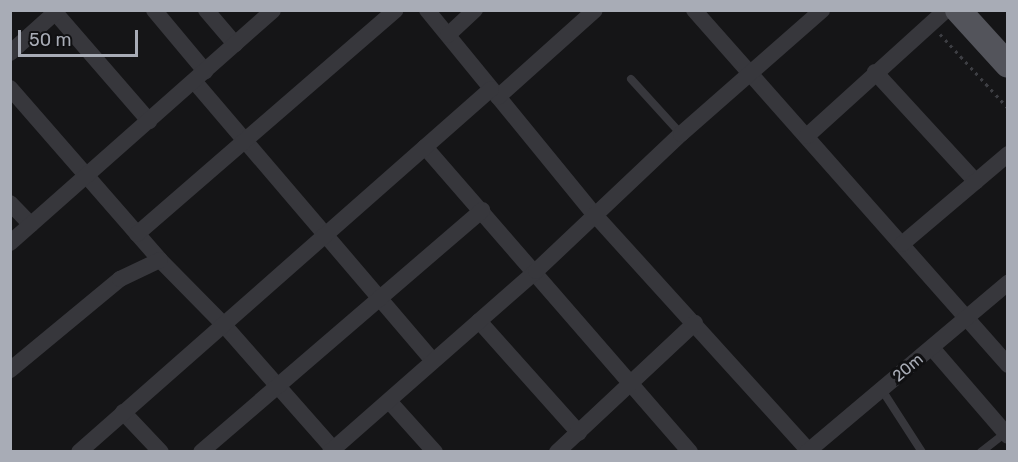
<!DOCTYPE html>
<style>
body{margin:0}
#map{position:relative;width:1018px;height:462px;overflow:hidden;background:#151517;font-family:Rubik,sans-serif}
div>[style]{position:absolute}
[style*='--x']{left:calc(var(--x)*1px);top:calc(var(--y)*1px);width:calc(var(--w)*1px);rotate:calc(var(--a)*1deg)}
.path>*{height:3px;margin-top:-1.5px;transform-origin:0;background:repeating-linear-gradient(90deg,#3d3e43 0 3px,transparent 0 7.5px)}
.service>*{height:8px;margin:-4px;padding:0 4px;transform-origin:4px;border-radius:4px;background:#37373c}
.minor>*{height:16px;margin:-8px;padding:0 8px;transform-origin:8px;border-radius:8px;background:#37373c}
.primary>*{height:26px;margin:-13px;padding:0 13px;transform-origin:13px;border-radius:13px;background:#53545b}
span{translate:-50% -50%;white-space:nowrap;text-align:center;line-height:1.15;-webkit-text-stroke:6px #101012;paint-order:stroke}
.street-label{font-size:16px;color:#a8acb6}
.frame{position:absolute;inset:0;border:12px solid #a8acb6;pointer-events:none}
.scale{position:absolute;left:18px;top:30px;width:120px;height:27px;box-sizing:border-box;border:3px solid #a8acb6;border-top:0;padding-left:8px;font-size:18px;line-height:21px;white-space:nowrap;color:#a8acb6;-webkit-text-stroke:4px #101012;paint-order:stroke}
</style>
<div id="map">
<div class="path">
<div style="--x:940;--y:34;--w:100;--a:47.4"></div>
</div>
<div class="service">
<div style="--x:631;--y:79;--w:74;--a:47.7"></div>
<div style="--x:882;--y:390;--w:74;--a:57.2"></div>
<div style="--x:981;--y:452;--w:31;--a:-38"></div>
</div>
<div class="minor">
<div style="--x:53;--y:10;--w:147;--a:49.1"></div>
<div style="--x:154;--y:10;--w:80;--a:50.1"></div>
<div style="--x:206;--y:10;--w:45;--a:49.5"></div>
<div style="--x:427;--y:10;--w:265;--a:50.7"></div>
<div style="--x:595;--y:215;--w:320;--a:47.8"></div>
<div style="--x:694;--y:10;--w:474;--a:48.5"></div>
<div style="--x:448;--y:35;--w:37;--a:-43"></div>
<div style="--x:10;--y:53;--w:64;--a:-41.9"></div>
<div style="--x:875;--y:72;--w:149;--a:47.4"></div>
<div style="--x:194;--y:81;--w:368;--a:49.5"></div>
<div style="--x:10;--y:88;--w:228;--a:48.9"></div>
<div style="--x:160;--y:260;--w:91;--a:45.4"></div>
<div style="--x:224;--y:325;--w:169;--a:48.6"></div>
<div style="--x:498;--y:97;--w:130;--a:-41.9"></div>
<div style="--x:807;--y:136;--w:188;--a:-42.2"></div>
<div style="--x:425;--y:147;--w:404;--a:49"></div>
<div style="--x:10;--y:203;--w:30;--a:46"></div>
<div style="--x:137;--y:234;--w:342;--a:-40.9"></div>
<div style="--x:10;--y:243;--w:351;--a:-41.5"></div>
<div style="--x:902;--y:244;--w:139;--a:-40.3"></div>
<div style="--x:479;--y:321;--w:150;--a:48.2"></div>
<div style="--x:932;--y:348;--w:116;--a:49.2"></div>
<div style="--x:10;--y:370;--w:143;--a:-39.6"></div>
<div style="--x:120;--y:279;--w:44;--a:-25.4"></div>
<div style="--x:389;--y:401;--w:69;--a:48"></div>
<div style="--x:123;--y:412;--w:55;--a:46.5"></div>
<div style="--x:79;--y:452;--w:549;--a:-41.38"></div>
<div style="--x:201;--y:452;--w:371;--a:-40.7"></div>
<div style="--x:330;--y:452;--w:274;--a:-41.3"></div>
<div style="--x:536;--y:271;--w:199;--a:-43.4"></div>
<div style="--x:681;--y:134;--w:188;--a:-41.3"></div>
<div style="--x:557;--y:452;--w:189;--a:-43.1"></div>
<div style="--x:807;--y:452;--w:263;--a:-40.1"></div>
</div>
<div class="primary">
<div style="--x:958;--y:10;--w:74;--a:47.7"></div>
</div>
<div class="street-label">
<span style="left:908px;top:368px;rotate:-40deg">20m</span>
</div>
<div class="frame"></div>
<div class="scale">50 m</div>
</div>
